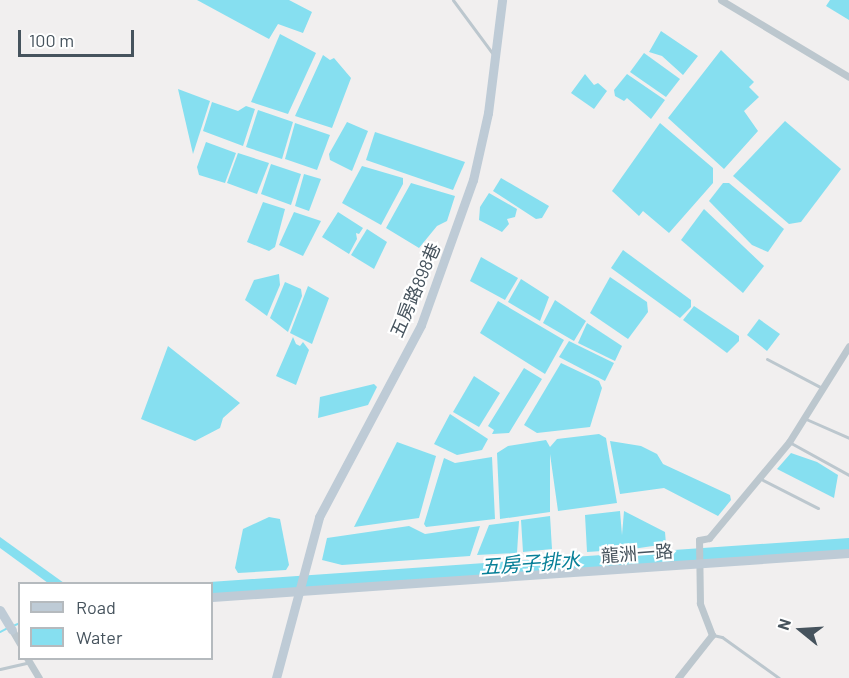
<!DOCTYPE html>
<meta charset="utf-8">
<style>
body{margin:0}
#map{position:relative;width:849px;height:678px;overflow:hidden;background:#f1efef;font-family:Barlow,"Noto Sans TC",sans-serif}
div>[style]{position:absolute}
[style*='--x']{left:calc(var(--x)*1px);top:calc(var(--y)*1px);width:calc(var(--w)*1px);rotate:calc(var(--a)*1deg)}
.water>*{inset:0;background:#86dff0}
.stream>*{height:2px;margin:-1px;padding:0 1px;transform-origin:1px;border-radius:1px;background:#86dff0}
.lane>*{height:3px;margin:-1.5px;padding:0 1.5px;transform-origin:1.5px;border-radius:1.5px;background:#bcc7ce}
.street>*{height:7px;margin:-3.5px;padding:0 3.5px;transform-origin:3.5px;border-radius:3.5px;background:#bcc7ce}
.secondary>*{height:9px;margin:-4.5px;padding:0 4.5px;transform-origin:4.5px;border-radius:4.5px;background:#becbd6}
span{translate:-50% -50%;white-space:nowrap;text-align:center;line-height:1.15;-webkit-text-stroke:4.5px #fff;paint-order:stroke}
.street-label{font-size:18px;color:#46535d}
.water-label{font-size:20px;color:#088098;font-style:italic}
.legend{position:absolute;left:18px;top:582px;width:195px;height:78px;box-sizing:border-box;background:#fff;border:2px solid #b5babe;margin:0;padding:8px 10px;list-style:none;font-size:18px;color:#46535d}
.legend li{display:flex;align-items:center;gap:12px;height:30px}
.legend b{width:30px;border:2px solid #b5babe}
.north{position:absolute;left:771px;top:600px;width:60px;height:60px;-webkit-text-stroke:4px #fff;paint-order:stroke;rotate:288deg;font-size:16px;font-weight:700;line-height:24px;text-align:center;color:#46535d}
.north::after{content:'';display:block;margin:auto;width:21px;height:27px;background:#46535d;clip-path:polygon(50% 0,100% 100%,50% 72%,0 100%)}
.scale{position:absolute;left:18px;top:30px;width:116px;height:27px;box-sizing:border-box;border:3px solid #46535d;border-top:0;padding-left:8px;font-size:18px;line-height:21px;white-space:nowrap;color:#46535d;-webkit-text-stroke:4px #fff;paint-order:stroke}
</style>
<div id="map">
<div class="water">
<div style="clip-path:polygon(197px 0,289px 0,312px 12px,303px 33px,278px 24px,269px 39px)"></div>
<div style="clip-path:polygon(830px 0,849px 0,849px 20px,826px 6px)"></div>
<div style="clip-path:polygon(661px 31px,698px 56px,683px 75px,662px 56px,649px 52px)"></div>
<div style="clip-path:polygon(280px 34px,316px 53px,288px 114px,251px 102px)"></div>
<div style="clip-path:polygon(721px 50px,754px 82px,749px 87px,759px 97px,744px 111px,758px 131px,724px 169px,668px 118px)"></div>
<div style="clip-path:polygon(644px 53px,680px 79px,666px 97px,630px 72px)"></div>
<div style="clip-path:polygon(323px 55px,330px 60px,334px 58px,351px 78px,332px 128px,295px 116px)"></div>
<div style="clip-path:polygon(585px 74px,594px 85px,598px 83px,607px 91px,594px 109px,571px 93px)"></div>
<div style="clip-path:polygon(627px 74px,665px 100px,651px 119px,627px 98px,624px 101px,615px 96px,614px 90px)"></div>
<div style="clip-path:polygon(178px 89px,210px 101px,193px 154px)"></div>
<div style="clip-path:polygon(212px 102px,238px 111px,246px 106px,255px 109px,243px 146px,203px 131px)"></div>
<div style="clip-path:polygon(258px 110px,293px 122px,282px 159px,246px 147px)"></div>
<div style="clip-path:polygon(785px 121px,841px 169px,801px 222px,789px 224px,733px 176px)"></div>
<div style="clip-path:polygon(347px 122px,368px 131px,352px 171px,330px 160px,329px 154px)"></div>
<div style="clip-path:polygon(295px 123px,330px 135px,317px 170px,285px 159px)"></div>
<div style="clip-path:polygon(660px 123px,713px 168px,713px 183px,669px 233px,643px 211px,639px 216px,612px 191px)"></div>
<div style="clip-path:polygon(375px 132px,465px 162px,453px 190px,366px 160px)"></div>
<div style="clip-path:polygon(206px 142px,236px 153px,225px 183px,199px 175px,197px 167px)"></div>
<div style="clip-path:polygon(238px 153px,269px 163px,257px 194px,227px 183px)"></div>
<div style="clip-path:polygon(271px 164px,301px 174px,291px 205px,261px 194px)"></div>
<div style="clip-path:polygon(362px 166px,403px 178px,403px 184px,381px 225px,342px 203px)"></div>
<div style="clip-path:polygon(304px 174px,321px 179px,309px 211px,295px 206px)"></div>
<div style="clip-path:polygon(501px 178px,549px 206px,542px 218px,536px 219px,493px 191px)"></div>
<div style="clip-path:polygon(411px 183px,455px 196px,447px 221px,437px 226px,419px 248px,386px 228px)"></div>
<div style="clip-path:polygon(723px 183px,729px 183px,784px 229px,768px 252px,752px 245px,709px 201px)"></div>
<div style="clip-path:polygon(489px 193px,517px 209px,515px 217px,507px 219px,509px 224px,502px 232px,479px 220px,480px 207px)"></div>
<div style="clip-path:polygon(263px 202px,285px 209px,275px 247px,269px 251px,247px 242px)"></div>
<div style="clip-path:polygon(704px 209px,764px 266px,743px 293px,681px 240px)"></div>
<div style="clip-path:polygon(294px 212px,321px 221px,303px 256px,279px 245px)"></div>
<div style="clip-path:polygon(338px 212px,363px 228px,359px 234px,356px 233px,357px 239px,349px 254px,322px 237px)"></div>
<div style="clip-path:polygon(367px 229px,387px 242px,374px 269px,351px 255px)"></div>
<div style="clip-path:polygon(623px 250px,691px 300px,691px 307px,680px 318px,611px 268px)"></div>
<div style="clip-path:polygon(481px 257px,518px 278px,505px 300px,470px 281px)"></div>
<div style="clip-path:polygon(279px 274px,280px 285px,267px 316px,245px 300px,254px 280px)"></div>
<div style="clip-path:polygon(610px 277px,647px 302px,648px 312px,628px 339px,590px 313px)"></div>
<div style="clip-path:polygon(521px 279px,549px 297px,540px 321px,508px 302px)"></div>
<div style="clip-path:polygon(285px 282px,301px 289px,302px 296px,288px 332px,270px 318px)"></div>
<div style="clip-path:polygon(308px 286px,329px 298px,312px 344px,290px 333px)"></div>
<div style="clip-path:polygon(555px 300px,586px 321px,574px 341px,543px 323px)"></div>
<div style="clip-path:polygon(498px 301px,564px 340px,545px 374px,480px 333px)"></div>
<div style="clip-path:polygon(694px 306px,739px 336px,739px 341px,727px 353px,683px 320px)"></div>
<div style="clip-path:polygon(759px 319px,780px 334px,767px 351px,747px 335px)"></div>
<div style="clip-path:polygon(587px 323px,622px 346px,615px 361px,578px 343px)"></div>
<div style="clip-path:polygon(293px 337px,296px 344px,300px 346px,303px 342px,309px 350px,296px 385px,276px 376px)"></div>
<div style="clip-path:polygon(569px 341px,614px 363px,605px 381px,559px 357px)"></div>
<div style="clip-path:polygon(168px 346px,240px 403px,223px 418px,220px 428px,195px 441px,141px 419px)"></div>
<div style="clip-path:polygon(561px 363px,599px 381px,602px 388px,590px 427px,537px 433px,524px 425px)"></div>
<div style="clip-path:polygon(524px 368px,542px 379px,509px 433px,492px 434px,494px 430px,488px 426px)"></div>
<div style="clip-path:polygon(474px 376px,500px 393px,479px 427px,453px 412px)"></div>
<div style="clip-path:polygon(374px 384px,377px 387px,368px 405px,318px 418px,320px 397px)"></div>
<div style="clip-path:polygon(450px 414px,488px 439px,482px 450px,457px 455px,434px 444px)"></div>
<div style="clip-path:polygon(599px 434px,606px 438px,617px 503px,558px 511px,550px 454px,550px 512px,500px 519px,497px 453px,508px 446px,546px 440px,550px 447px,557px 439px)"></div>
<div style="clip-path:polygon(610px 441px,641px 446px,657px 454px,663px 464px,730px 495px,731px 500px,718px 516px,664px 488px,620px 494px)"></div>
<div style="clip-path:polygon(397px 442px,436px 456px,419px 518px,354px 527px)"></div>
<div style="clip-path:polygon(791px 453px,817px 462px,838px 475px,834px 498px,777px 469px)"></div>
<div style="clip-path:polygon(492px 457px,495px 519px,426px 527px,424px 524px,444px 458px,455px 463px)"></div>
<div style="clip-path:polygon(620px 511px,622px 535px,624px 511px,665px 532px,666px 544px,626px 550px,623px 544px,617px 550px,587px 552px,585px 515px)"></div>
<div style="clip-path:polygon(550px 516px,552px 549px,523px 552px,521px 520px)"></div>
<div style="clip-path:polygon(269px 517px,280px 519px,289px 565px,286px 570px,238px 573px,235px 568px,243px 529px)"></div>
<div style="clip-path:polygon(519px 521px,517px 553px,477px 555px,489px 525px)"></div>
<div style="clip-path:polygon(409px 526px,425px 534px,480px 526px,470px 556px,342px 565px,322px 560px,327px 538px)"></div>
<div style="clip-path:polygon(0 537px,64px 583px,48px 583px,0 548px)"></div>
<div style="clip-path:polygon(849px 538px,849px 552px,212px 596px,212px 584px,181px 584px)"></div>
</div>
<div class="stream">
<div style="--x:13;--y:626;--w:8;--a:-23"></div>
<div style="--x:0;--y:632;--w:9;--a:-27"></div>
</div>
<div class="lane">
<div style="--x:453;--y:0;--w:67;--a:53.5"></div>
<div style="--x:767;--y:359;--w:62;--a:27.8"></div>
<div style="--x:806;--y:419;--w:47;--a:23.8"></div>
<div style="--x:791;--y:443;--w:66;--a:28.9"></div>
<div style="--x:761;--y:479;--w:64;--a:27"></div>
<div style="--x:713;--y:635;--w:9;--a:13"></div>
<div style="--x:722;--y:637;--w:70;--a:35.7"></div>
<div style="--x:0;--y:669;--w:28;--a:-13"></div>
</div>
<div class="street">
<div style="--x:721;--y:0;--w:149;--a:31"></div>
<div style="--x:12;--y:630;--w:16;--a:60"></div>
<div style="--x:27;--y:658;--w:23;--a:59"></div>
<div style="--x:678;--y:678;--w:55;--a:-51.7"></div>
<div style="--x:712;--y:635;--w:34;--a:-111"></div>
<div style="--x:700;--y:603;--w:63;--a:-90.9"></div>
<div style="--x:699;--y:540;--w:10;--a:-11"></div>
<div style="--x:709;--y:538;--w:125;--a:-50.2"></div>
<div style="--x:789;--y:442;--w:113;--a:-58"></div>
</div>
<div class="secondary">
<div style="--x:212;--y:597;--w:639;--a:-3.95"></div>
<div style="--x:0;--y:610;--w:23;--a:59"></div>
<div style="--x:276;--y:678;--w:167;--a:-75"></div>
<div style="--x:319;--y:517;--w:217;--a:-62"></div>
<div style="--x:421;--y:325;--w:154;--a:-70.3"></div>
<div style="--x:473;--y:180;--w:69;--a:-77.4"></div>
<div style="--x:488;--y:113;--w:114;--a:-82.9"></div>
</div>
<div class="street-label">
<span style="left:415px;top:290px;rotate:-67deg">五房路898巷</span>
<span style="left:637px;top:553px;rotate:-4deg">龍洲一路</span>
</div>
<div class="water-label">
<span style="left:530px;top:563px;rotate:-4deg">五房子排水</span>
</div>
<ul class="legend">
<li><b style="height:8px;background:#becbd6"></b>Road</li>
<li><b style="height:16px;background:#86dff0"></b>Water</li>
</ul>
<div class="north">N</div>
<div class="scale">100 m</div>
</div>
